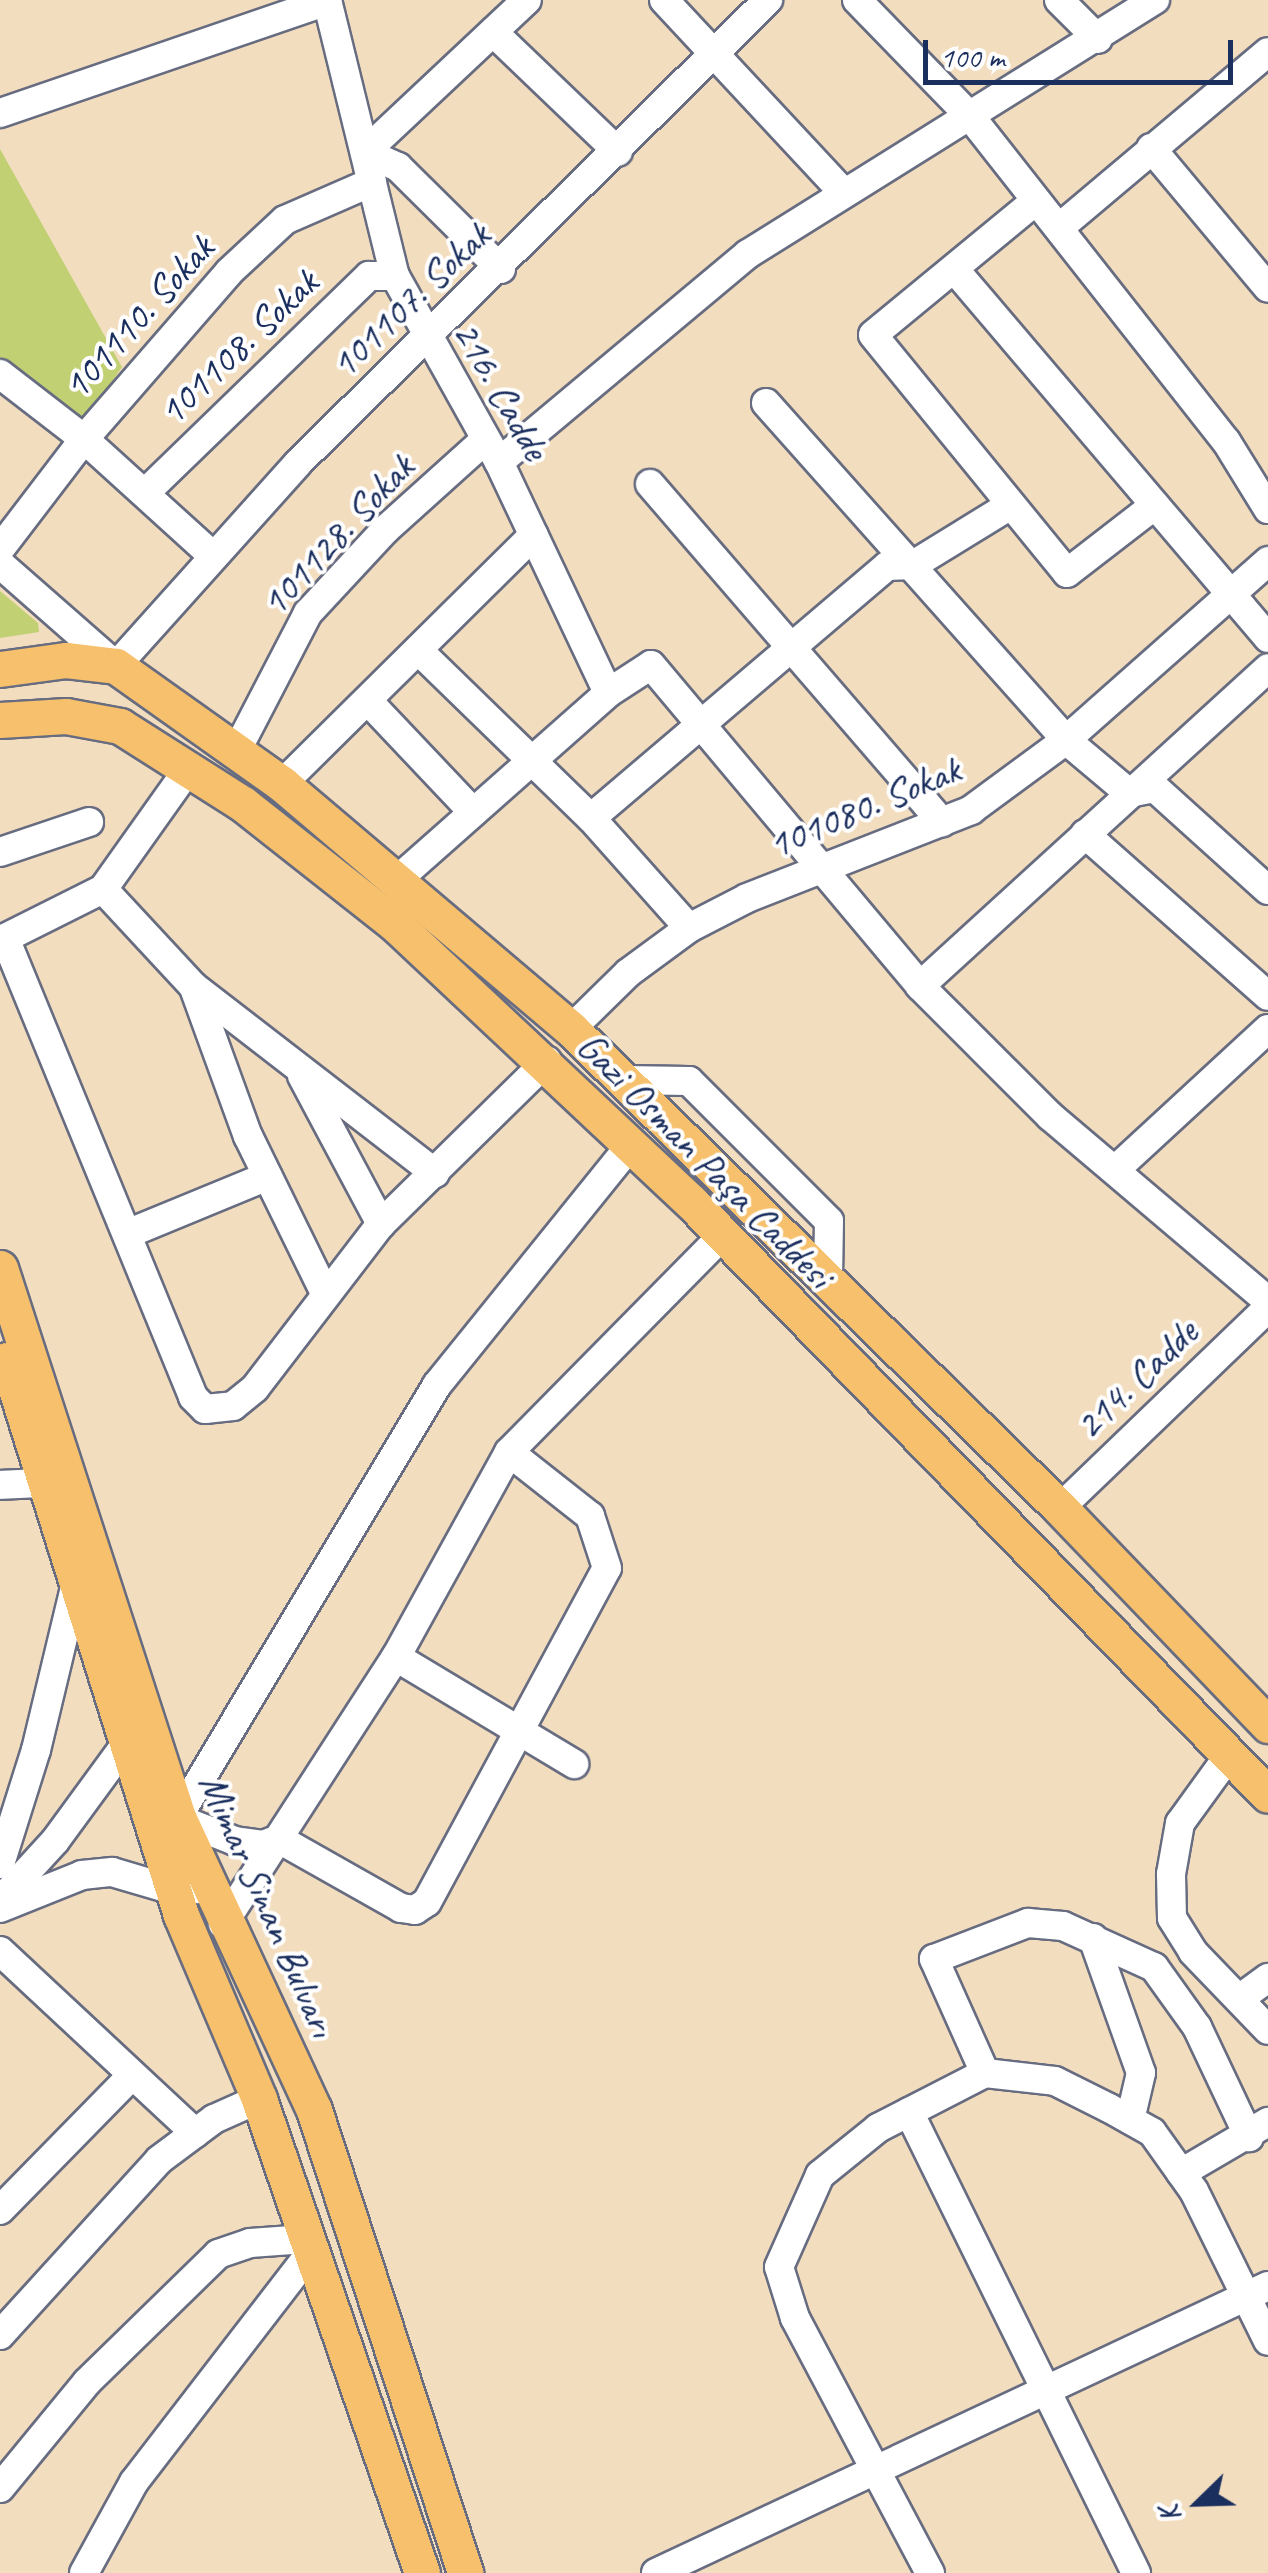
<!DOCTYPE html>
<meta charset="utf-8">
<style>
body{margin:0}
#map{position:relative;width:1268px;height:2573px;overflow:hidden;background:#f3ddbf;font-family:Caveat,sans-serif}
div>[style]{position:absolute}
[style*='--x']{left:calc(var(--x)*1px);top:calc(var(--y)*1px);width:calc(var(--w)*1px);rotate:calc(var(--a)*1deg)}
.green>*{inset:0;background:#c0d073}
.roads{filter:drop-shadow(2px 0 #676c80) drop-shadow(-2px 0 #676c80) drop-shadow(0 2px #676c80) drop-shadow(0 -2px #676c80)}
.minor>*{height:28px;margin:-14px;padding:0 14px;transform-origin:14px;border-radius:14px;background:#fff}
.major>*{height:35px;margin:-17.5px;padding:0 17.5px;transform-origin:17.5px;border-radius:17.5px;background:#f7c06c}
span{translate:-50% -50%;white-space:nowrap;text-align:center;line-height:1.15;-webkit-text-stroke:8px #fff;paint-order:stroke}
.street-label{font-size:40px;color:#1b2f5e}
.north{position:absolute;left:1148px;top:2453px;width:100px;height:100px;-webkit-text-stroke:8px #fff;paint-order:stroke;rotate:247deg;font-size:28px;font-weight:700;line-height:40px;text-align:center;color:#1b2f5e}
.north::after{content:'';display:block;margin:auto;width:35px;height:45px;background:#1b2f5e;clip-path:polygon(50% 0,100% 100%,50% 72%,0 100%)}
.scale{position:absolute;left:923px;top:40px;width:310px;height:45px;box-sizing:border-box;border:5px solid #1b2f5e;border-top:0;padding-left:12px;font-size:30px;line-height:35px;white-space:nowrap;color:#1b2f5e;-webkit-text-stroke:8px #fff;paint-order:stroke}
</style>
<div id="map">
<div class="green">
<div style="clip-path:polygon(0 149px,122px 367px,83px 424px,0 357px)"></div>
<div style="clip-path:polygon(0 591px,38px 623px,39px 632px,0 638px)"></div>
</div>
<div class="roads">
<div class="minor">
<div style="--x:327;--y:0;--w:284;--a:76.2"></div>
<div style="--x:395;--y:276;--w:213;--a:60.8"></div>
<div style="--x:499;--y:462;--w:255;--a:64.7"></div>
<div style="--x:664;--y:0;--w:264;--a:47"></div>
<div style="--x:857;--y:0;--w:162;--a:45.8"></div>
<div style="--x:970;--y:116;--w:414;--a:51.8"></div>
<div style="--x:1226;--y:441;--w:80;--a:58.3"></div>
<div style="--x:1059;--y:0;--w:55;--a:45"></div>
<div style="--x:493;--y:32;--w:173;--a:43.8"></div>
<div style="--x:0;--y:113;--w:346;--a:-18.9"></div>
<div style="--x:1151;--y:148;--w:182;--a:50.1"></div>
<div style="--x:1033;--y:203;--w:207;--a:140.5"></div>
<div style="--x:873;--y:335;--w:307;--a:50.8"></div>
<div style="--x:1067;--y:573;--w:111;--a:-37.7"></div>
<div style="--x:1059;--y:228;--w:273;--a:-40.1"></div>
<div style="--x:501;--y:269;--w:145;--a:-135.3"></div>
<div style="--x:398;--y:167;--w:36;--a:-156"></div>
<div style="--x:365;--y:152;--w:222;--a:-43.2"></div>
<div style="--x:955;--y:270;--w:483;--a:49.6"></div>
<div style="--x:0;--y:374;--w:106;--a:37.7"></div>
<div style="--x:84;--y:439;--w:171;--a:42.2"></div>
<div style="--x:766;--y:403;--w:451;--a:48.3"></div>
<div style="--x:1066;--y:740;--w:82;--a:40.1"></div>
<div style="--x:1129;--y:793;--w:26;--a:-11"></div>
<div style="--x:1155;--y:788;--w:152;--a:42.1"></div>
<div style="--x:499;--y:462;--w:324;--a:-39.9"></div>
<div style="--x:748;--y:254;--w:480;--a:-32"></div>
<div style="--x:650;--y:484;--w:447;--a:49.2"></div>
<div style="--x:145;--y:493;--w:312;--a:-44.1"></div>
<div style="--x:369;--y:276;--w:26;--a:0"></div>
<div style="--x:0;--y:549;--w:138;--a:-52.6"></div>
<div style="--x:84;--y:439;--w:221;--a:-49"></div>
<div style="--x:229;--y:272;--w:76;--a:-42.9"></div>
<div style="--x:285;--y:220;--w:95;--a:-23.6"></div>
<div style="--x:0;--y:564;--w:154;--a:41.3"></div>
<div style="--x:116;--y:666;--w:273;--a:-48.1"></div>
<div style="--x:298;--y:463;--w:660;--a:-44.57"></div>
<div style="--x:418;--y:650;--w:241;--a:44.2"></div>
<div style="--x:591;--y:818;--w:147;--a:48.3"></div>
<div style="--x:368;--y:701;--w:153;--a:46.6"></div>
<div style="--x:238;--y:748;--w:152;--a:-62.6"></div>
<div style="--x:308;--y:613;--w:113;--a:-47.1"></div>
<div style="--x:385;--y:530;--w:133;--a:-42"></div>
<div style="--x:189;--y:768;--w:148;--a:125.4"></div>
<div style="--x:103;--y:889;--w:110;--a:153.4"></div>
<div style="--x:5;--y:938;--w:496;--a:67.7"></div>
<div style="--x:193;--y:1397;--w:17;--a:45"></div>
<div style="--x:205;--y:1409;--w:28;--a:-6"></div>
<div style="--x:233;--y:1406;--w:28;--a:-39"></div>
<div style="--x:255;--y:1388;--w:207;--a:-52.5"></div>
<div style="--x:381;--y:1224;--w:233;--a:-44.5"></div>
<div style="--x:282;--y:784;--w:354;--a:-44.7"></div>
<div style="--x:591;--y:818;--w:389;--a:-40.4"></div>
<div style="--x:887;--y:566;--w:26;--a:-2"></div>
<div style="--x:913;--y:565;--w:113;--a:-31.6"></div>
<div style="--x:1085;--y:834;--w:244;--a:41.5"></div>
<div style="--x:0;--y:852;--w:94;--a:-18.6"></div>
<div style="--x:397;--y:880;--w:282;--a:-41.5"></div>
<div style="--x:608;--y:693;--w:51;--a:-33.1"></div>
<div style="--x:651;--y:665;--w:419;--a:50"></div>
<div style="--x:920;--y:986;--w:184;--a:45"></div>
<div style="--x:1050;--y:1116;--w:286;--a:40.3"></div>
<div style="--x:103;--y:889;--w:132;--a:47.1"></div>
<div style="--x:193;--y:986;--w:306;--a:37.7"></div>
<div style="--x:920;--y:986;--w:471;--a:-42.4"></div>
<div style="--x:194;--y:988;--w:158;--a:70"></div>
<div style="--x:248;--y:1136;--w:177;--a:63.9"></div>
<div style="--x:571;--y:1029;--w:80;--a:-44.5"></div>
<div style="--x:628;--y:973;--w:76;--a:-36.4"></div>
<div style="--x:689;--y:928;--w:65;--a:-27.3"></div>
<div style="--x:747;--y:898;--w:241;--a:-21.4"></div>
<div style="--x:971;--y:810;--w:118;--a:-36.4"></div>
<div style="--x:1066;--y:740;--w:270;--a:-41.5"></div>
<div style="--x:302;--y:1076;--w:168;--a:61.9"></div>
<div style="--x:623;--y:1080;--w:66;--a:0.9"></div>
<div style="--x:689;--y:1081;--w:198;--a:45"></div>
<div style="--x:829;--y:1221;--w:59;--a:91"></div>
<div style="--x:1115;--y:1170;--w:208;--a:-42.7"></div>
<div style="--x:127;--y:1234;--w:152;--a:-22.4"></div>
<div style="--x:0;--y:1485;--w:43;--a:-2.7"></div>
<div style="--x:1060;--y:1508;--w:289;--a:-43.9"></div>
<div style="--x:396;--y:1657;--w:208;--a:31"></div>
<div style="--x:1230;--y:1754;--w:85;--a:125.9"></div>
<div style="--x:1180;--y:1823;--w:52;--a:100"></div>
<div style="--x:1171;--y:1874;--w:44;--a:88.7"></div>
<div style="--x:1172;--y:1918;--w:40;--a:58"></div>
<div style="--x:1193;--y:1952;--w:108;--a:46.1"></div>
<div style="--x:169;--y:1815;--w:71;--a:21.5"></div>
<div style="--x:235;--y:1841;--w:28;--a:8"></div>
<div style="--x:263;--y:1845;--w:17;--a:-21"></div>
<div style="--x:279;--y:1839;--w:140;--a:29.5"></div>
<div style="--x:401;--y:1908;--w:14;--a:8"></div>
<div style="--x:415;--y:1910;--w:14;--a:-34"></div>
<div style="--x:427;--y:1902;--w:379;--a:-61.7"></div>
<div style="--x:607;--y:1568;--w:55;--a:-108.1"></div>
<div style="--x:590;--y:1516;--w:103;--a:-141.7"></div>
<div style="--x:178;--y:1817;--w:504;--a:-59.06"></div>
<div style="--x:437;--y:1385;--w:309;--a:-51.1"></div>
<div style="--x:0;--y:1864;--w:120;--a:-72.5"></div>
<div style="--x:36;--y:1750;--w:168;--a:-76.5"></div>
<div style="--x:0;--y:1901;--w:81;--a:-47.5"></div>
<div style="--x:55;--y:1841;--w:134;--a:-53.8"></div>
<div style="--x:0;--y:1908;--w:88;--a:-21.9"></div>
<div style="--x:82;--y:1875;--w:30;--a:-6"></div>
<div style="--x:112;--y:1872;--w:64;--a:16.4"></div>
<div style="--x:173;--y:1890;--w:34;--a:-2"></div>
<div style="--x:223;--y:1924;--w:318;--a:-57.1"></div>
<div style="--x:396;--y:1657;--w:234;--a:-61.1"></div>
<div style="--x:509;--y:1452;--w:303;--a:-45.4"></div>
<div style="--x:1093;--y:1938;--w:143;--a:70.4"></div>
<div style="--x:1141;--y:2073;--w:48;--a:103.2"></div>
<div style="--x:0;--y:1951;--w:267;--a:43"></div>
<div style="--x:1239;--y:1999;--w:36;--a:-36"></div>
<div style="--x:985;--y:2073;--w:125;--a:-114.1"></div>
<div style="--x:934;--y:1959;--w:101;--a:-21"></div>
<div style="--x:1028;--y:1923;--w:35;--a:5"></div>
<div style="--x:1063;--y:1926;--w:100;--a:24.3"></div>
<div style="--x:1154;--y:1967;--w:74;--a:54.4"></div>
<div style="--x:1197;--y:2027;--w:122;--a:64.7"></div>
<div style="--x:909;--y:2112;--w:514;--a:63.78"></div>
<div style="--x:1181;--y:2173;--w:101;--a:-30.4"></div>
<div style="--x:0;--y:2210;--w:189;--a:-45.6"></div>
<div style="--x:0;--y:2335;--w:236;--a:-47.7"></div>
<div style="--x:159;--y:2160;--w:69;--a:-36.7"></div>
<div style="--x:214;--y:2119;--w:49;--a:-24"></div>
<div style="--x:0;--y:2488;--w:137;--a:-50.6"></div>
<div style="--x:87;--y:2382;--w:183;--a:-44.3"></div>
<div style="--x:218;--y:2254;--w:34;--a:-19"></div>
<div style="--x:250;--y:2243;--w:56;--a:-4.1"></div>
<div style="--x:84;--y:2573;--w:104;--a:-61.2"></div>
<div style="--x:134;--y:2482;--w:290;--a:-52.4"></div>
<div style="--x:656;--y:2573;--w:676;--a:-25.12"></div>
<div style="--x:930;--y:2573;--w:289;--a:-117.9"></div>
<div style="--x:795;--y:2318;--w:53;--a:-107.4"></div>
<div style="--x:779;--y:2267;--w:101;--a:-66"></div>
<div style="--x:820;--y:2175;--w:75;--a:-39"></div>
<div style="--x:878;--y:2128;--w:120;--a:-27.2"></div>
<div style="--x:985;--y:2073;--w:70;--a:6.5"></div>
<div style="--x:1055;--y:2081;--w:60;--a:26.6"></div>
<div style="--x:1109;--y:2108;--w:49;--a:29.2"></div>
<div style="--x:1152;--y:2132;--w:72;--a:54.6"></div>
<div style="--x:1194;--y:2191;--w:167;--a:63.7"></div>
</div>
<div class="major">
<div style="--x:0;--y:669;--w:67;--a:-7.8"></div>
<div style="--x:66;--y:660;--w:50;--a:6.8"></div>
<div style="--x:116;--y:666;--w:204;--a:35.4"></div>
<div style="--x:282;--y:784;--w:379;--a:40.3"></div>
<div style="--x:571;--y:1029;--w:685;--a:44.41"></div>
<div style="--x:1060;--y:1508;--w:301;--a:46.2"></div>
<div style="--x:0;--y:720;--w:66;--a:-3.5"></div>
<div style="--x:66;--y:716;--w:55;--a:10.5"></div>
<div style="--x:120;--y:726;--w:146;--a:32.4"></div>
<div style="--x:243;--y:804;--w:194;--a:38.3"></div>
<div style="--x:395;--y:924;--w:406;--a:43.2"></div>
<div style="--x:691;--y:1202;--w:827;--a:45.78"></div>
<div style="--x:0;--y:1268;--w:577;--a:72.04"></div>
<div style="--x:178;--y:1817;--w:323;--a:65.1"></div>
<div style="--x:314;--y:2110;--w:487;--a:71.9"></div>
<div style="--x:7;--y:1360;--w:582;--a:72.59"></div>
<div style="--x:181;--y:1915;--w:200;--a:67"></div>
<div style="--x:259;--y:2099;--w:501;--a:71.02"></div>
</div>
</div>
<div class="street-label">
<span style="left:410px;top:300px;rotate:-44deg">101107. Sokak</span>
<span style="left:138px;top:317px;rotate:-48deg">101110. Sokak</span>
<span style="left:238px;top:347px;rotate:-44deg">101108. Sokak</span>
<span style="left:501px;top:390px;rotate:60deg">216. Cadde</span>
<span style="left:337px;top:535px;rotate:-47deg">101128. Sokak</span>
<span style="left:864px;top:807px;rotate:-23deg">101080. Sokak</span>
<span style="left:705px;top:1160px;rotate:45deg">Gazi Osman Paşa Caddesi</span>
<span style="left:1136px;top:1379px;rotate:-44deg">214. Cadde</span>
<span style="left:268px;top:1905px;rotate:66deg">Mimar Sinan Bulvarı</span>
</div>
<div class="north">K</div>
<div class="scale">100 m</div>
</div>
